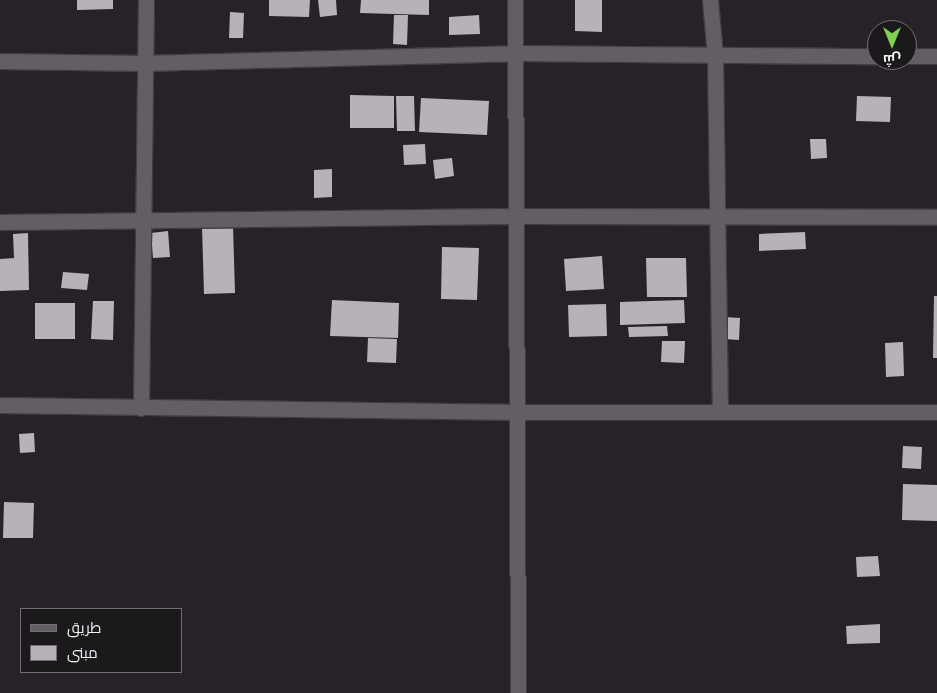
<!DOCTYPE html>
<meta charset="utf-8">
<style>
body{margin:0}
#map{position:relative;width:937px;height:693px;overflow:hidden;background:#262227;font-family:Figtree,Cairo,sans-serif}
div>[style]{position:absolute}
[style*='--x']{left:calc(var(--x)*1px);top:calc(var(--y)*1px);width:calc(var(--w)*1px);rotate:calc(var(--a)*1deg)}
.building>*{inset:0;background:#b7b2b9}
.roads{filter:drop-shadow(1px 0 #413e42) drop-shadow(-1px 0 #413e42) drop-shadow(0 1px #413e42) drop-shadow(0 -1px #413e42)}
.minor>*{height:15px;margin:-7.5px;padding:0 7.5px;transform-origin:7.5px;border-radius:7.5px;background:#625e64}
span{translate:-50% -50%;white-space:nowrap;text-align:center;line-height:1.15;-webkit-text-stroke:5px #1c191d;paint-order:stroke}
.legend{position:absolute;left:20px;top:608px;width:162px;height:65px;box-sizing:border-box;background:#1c191d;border:1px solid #726f73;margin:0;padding:6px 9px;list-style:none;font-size:15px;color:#f4f1f5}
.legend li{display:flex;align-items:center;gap:10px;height:25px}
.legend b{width:25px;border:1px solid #726f73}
.north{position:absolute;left:867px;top:20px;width:50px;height:50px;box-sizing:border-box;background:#1c191d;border:1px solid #726f73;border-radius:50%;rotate:180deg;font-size:14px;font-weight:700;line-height:20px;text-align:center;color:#f4f1f5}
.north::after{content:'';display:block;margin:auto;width:18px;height:22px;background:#80d051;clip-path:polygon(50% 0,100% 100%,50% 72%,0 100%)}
</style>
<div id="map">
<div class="building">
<div style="clip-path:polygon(77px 0,113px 0,113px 9px,77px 10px)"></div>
<div style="clip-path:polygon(269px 0,310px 0,309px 17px,269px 16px)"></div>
<div style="clip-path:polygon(318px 0,336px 0,337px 15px,320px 17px)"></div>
<div style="clip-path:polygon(361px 0,429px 0,429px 15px,360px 13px)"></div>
<div style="clip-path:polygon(575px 0,602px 0,602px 32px,575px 31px)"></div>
<div style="clip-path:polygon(230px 12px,244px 13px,243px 38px,229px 38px)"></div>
<div style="clip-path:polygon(394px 15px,408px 15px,407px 45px,393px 44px)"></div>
<div style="clip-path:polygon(479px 15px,480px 34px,449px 35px,449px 17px)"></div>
<div style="clip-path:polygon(350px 95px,394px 96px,394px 128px,350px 128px)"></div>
<div style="clip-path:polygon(396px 96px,414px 96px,415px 131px,397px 131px)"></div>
<div style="clip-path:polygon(857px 96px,891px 97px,890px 122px,856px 121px)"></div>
<div style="clip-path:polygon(421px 98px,489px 101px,487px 135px,419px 132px)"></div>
<div style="clip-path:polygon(810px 139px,826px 139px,827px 158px,811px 159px)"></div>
<div style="clip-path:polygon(425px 144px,426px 164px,404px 165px,403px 145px)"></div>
<div style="clip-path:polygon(452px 158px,454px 176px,435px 179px,433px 160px)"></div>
<div style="clip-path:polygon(332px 169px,332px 197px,314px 198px,314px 170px)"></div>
<div style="clip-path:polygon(233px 226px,235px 293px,204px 294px,202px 227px)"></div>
<div style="clip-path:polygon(168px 231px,170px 257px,153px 258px,151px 233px)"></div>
<div style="clip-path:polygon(805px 232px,806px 249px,759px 251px,759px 234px)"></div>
<div style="clip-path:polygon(28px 233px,29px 290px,0 291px,0 259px,14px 258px,13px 234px)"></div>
<div style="clip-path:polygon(442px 247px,479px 248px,477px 300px,441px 299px)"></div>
<div style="clip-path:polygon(602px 256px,604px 289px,566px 291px,564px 259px)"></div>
<div style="clip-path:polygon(646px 258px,686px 258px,687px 297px,647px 297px)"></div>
<div style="clip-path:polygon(63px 272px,89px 274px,87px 290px,61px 288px)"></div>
<div style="clip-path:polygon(934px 296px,937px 296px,937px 358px,933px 358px)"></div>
<div style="clip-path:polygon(332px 300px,399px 303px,398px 338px,330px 336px)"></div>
<div style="clip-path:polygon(684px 300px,685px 323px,620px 325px,620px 302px)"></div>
<div style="clip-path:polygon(93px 301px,114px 301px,113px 340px,91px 339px)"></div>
<div style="clip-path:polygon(35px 303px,75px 303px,75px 339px,35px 339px)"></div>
<div style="clip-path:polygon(606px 304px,607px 336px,569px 337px,568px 305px)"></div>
<div style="clip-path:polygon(725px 317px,740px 318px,739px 340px,724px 339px)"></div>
<div style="clip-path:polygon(667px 326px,668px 336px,629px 337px,628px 327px)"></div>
<div style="clip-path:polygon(368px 338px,397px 339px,396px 363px,367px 362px)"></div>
<div style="clip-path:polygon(662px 341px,685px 341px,684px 363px,661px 362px)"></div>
<div style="clip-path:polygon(903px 342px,904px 376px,886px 377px,885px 343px)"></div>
<div style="clip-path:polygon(34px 433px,35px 452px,20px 453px,19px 434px)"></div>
<div style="clip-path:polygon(903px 446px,922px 447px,921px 469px,902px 468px)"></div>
<div style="clip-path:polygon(903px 484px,937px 485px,937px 521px,902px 520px)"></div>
<div style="clip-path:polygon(4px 502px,34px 503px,33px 538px,3px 538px)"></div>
<div style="clip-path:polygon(878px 556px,880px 576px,857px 577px,856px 557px)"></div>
<div style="clip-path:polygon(880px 624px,880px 643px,847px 644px,846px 626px)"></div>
</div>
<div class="roads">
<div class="minor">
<div style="--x:515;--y:0;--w:693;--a:89.75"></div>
<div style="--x:710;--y:0;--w:56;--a:84.9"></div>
<div style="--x:715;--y:56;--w:356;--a:89.2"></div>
<div style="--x:907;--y:56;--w:30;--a:0"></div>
<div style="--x:0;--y:61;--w:144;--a:0.8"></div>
<div style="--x:144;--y:63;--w:372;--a:-1.5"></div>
<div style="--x:516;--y:53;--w:361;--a:0.5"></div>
<div style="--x:0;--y:222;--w:515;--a:-0.67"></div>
<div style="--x:515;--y:216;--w:422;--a:0.1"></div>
<div style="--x:0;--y:405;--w:518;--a:0.77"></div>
<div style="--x:518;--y:412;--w:419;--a:0"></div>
<div style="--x:141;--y:408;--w:408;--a:-89.3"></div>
</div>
</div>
<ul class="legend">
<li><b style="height:6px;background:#625e64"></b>طريق</li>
<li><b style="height:14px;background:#b7b2b9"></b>مبنى</li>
</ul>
<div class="north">ش</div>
</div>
